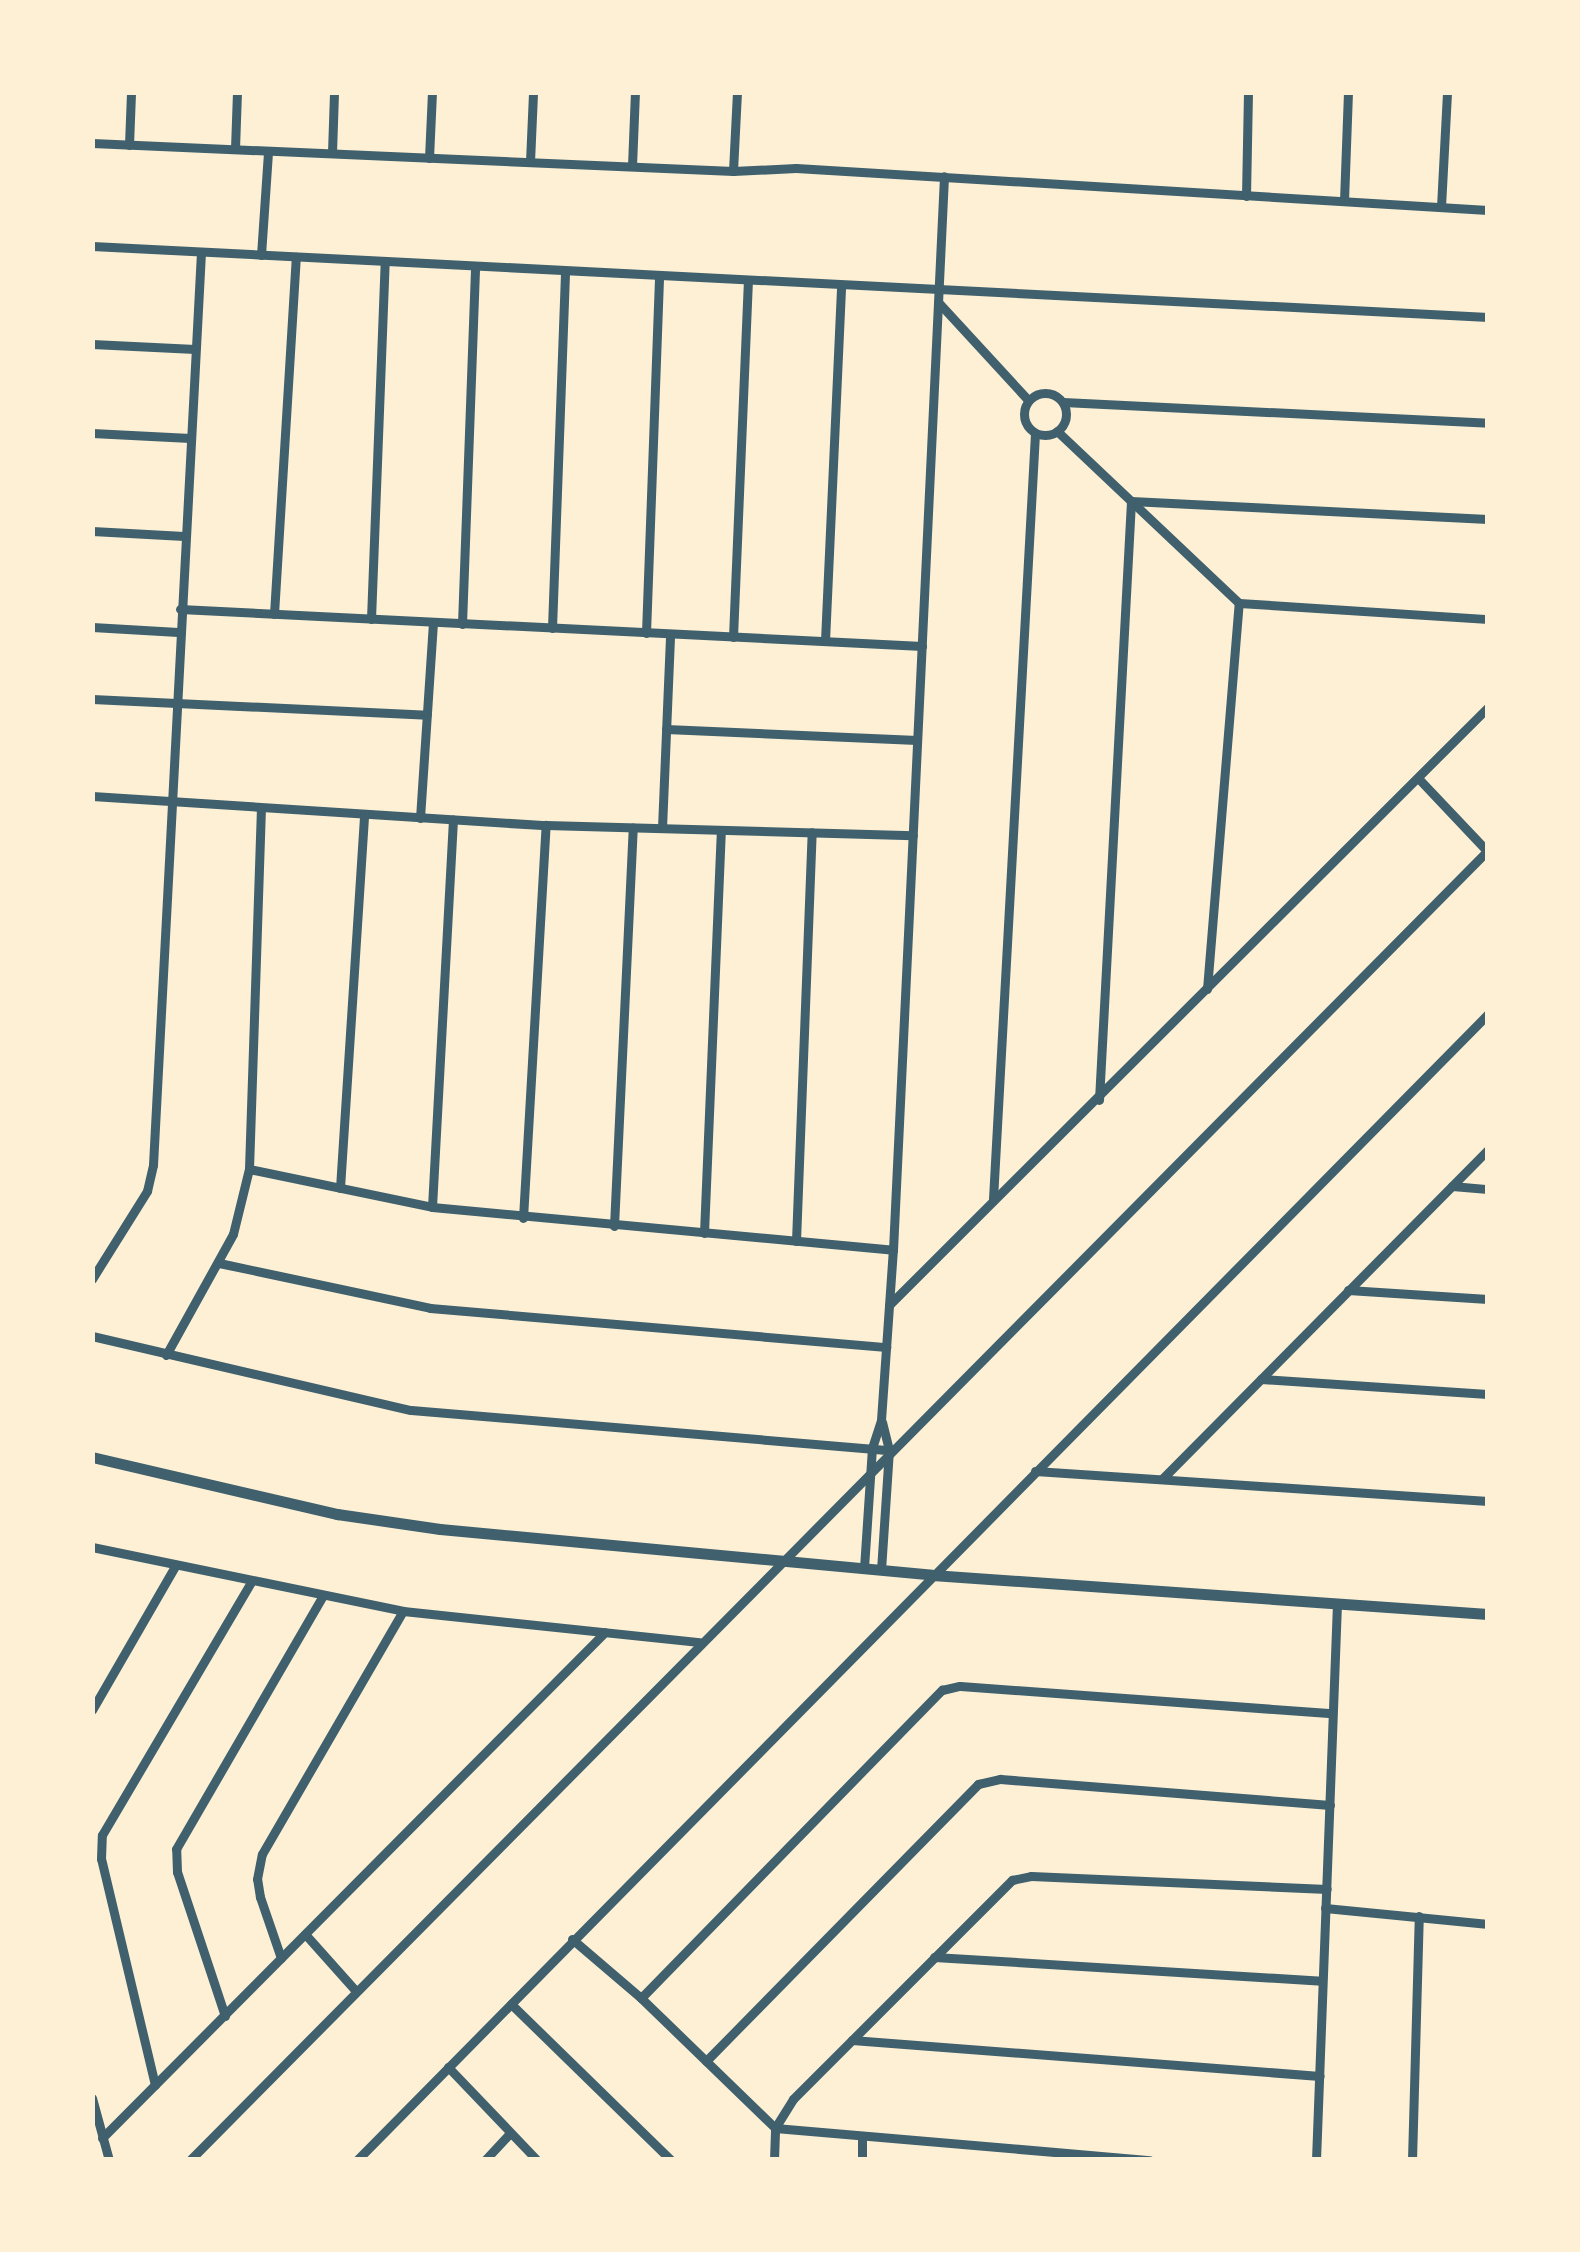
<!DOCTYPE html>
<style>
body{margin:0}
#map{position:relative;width:1580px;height:2252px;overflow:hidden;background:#fdf0d5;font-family:Commissioner,sans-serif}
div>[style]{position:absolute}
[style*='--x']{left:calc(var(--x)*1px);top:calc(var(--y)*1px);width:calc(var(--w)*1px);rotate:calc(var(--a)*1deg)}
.minor>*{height:9px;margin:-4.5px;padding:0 4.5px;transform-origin:4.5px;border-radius:4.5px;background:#3f606c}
.minor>.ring{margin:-4.5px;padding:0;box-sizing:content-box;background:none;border:9px solid #3f606c;border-radius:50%}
.tertiary>*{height:11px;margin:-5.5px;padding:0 5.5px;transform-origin:5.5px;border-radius:5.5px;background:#3f606c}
span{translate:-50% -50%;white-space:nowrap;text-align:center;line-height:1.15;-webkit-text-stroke:8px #fdf0d5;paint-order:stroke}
.frame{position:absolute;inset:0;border:95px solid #fdf0d5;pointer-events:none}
</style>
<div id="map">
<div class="minor">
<div style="--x:92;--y:143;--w:642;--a:2.5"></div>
<div style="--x:733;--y:171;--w:63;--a:-2.7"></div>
<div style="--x:796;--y:168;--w:693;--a:3.47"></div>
<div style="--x:129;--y:145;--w:53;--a:-87.8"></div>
<div style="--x:235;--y:149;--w:57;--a:-88"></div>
<div style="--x:332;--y:153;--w:61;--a:-88.1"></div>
<div style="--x:429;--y:158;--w:66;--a:-87.4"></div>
<div style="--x:530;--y:162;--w:70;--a:-87.5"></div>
<div style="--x:632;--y:166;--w:74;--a:-87.7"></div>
<div style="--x:733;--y:171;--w:79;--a:-87.1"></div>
<div style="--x:1246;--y:196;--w:104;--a:-88.9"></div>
<div style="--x:1344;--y:201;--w:109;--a:-87.9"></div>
<div style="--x:1441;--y:207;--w:115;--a:-87"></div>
<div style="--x:92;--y:246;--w:1398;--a:2.91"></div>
<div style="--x:261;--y:255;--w:104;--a:-86.1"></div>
<div style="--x:938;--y:302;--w:133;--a:47.4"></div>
<div style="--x:92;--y:344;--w:103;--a:2.8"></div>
<div class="ring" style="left:1024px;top:393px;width:33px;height:33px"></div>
<div style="--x:1063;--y:402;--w:426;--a:2.8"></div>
<div style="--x:1057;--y:431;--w:250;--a:43.4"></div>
<div style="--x:92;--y:433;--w:98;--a:2.9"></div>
<div style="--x:92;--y:531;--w:92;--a:3.1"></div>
<div style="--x:1239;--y:603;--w:250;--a:3.7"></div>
<div style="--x:180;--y:609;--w:743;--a:2.85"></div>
<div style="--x:274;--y:614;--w:358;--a:-86.5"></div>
<div style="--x:371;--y:619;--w:358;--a:-87.8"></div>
<div style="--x:462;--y:624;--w:358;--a:-87.9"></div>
<div style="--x:92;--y:627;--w:86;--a:3.3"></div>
<div style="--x:552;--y:628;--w:357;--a:-87.9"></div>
<div style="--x:646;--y:633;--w:357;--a:-87.9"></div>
<div style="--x:733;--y:637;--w:357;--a:-87.6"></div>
<div style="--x:825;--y:641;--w:356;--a:-87.4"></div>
<div style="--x:92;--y:699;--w:335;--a:2.7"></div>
<div style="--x:666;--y:729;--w:251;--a:2.5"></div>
<div style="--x:1418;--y:778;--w:100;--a:46.6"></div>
<div style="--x:92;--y:796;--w:455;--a:3.7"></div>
<div style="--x:546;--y:825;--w:367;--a:1.6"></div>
<div style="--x:420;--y:818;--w:196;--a:-86.2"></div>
<div style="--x:662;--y:828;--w:194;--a:-87.6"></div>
<div style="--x:1207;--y:989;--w:387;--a:-85.3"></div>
<div style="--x:1099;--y:1100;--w:600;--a:-86.94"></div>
<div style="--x:1131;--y:501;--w:357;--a:2.9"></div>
<div style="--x:249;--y:1169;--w:187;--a:11.7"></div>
<div style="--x:432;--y:1207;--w:463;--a:5.3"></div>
<div style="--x:1452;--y:1186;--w:36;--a:5"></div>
<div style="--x:340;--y:1188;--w:374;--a:-86.3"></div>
<div style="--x:993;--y:1199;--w:767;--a:-86.86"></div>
<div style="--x:432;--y:1207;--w:388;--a:-86.9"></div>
<div style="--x:523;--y:1218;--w:394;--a:-86.7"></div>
<div style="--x:614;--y:1226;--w:399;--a:-87.3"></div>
<div style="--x:704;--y:1233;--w:403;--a:-87.6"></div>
<div style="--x:796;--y:1241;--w:409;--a:-87.8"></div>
<div style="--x:219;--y:1263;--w:216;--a:12"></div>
<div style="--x:430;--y:1308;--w:458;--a:4.9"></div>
<div style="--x:92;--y:1279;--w:104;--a:-58"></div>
<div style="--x:147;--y:1191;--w:27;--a:-77"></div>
<div style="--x:153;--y:1165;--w:914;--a:-86.99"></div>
<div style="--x:1348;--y:1290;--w:140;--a:3.7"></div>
<div style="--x:889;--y:1305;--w:846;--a:-44.95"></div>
<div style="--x:92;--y:1336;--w:327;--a:13.1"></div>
<div style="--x:411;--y:1410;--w:480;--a:4.8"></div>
<div style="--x:166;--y:1355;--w:138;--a:-61"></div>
<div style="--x:233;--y:1234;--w:67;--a:-76.2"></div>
<div style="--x:249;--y:1169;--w:361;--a:-88.1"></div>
<div style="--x:1261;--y:1379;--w:227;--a:3.8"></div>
<div style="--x:1035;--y:1471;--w:454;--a:3.8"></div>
<div style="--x:1162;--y:1479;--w:463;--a:-45.3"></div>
<div style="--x:92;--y:1547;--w:318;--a:11.6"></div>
<div style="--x:403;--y:1611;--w:298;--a:6"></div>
<div style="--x:864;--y:1568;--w:120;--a:-86.2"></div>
<div style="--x:872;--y:1448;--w:29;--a:-72"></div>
<div style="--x:881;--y:1420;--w:170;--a:-86"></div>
<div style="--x:893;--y:1250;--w:1075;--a:-87.28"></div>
<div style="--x:881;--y:1570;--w:120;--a:-86.2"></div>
<div style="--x:889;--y:1450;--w:29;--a:-104"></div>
<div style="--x:92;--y:1710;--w:166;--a:-60"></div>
<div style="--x:1325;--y:1908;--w:164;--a:5.6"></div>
<div style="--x:305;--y:1934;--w:75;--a:48.2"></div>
<div style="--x:572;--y:1939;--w:91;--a:40.5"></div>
<div style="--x:641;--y:1998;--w:187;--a:44.1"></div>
<div style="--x:775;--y:2128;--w:376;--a:4.9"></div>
<div style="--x:934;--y:1957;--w:388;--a:3.5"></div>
<div style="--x:281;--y:1958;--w:65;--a:-109"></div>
<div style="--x:260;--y:1897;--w:18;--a:-99"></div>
<div style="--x:257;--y:1879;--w:25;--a:-79"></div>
<div style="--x:262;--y:1854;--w:281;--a:-59.9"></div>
<div style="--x:641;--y:1998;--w:431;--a:-45.7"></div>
<div style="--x:942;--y:1690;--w:18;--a:-13"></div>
<div style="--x:960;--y:1686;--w:373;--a:4.2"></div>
<div style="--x:511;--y:2004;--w:223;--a:44.3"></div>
<div style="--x:225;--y:2016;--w:152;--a:-108.4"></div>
<div style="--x:177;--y:1872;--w:23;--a:-92"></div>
<div style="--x:176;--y:1849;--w:291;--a:-59.9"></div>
<div style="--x:852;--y:2040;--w:469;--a:4.4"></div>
<div style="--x:706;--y:2061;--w:388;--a:-45.5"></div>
<div style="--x:978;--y:1784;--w:23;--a:-13"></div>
<div style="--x:1000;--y:1779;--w:331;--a:4.5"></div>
<div style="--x:448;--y:2067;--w:129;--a:46.3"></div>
<div style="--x:155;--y:2085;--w:232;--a:-103.4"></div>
<div style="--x:101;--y:1859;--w:24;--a:-88"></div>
<div style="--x:102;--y:1835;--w:294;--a:-59.5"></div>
<div style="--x:92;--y:2098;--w:64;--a:74.7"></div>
<div style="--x:102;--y:2138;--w:713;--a:-45.17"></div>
<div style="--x:190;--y:2160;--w:1844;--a:-45.26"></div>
<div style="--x:357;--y:2160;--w:1610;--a:-45.38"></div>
<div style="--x:485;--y:2160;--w:35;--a:-47"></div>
<div style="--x:774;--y:2160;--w:32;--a:-88"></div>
<div style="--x:775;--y:2128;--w:34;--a:-58"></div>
<div style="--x:793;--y:2099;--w:310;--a:-45"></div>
<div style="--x:1012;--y:1880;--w:19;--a:-12"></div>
<div style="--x:1031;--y:1876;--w:296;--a:2.5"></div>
<div style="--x:862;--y:2160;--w:23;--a:-90"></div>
<div style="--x:1316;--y:2160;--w:557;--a:-87.84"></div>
<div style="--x:1412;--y:2160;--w:244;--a:-88.4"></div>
</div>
<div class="tertiary">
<div style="--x:92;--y:1457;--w:252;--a:13.1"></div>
<div style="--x:337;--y:1514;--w:104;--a:8.3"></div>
<div style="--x:440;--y:1529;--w:494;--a:5.3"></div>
<div style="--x:932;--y:1575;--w:557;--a:4.01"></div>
</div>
<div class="frame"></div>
</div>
